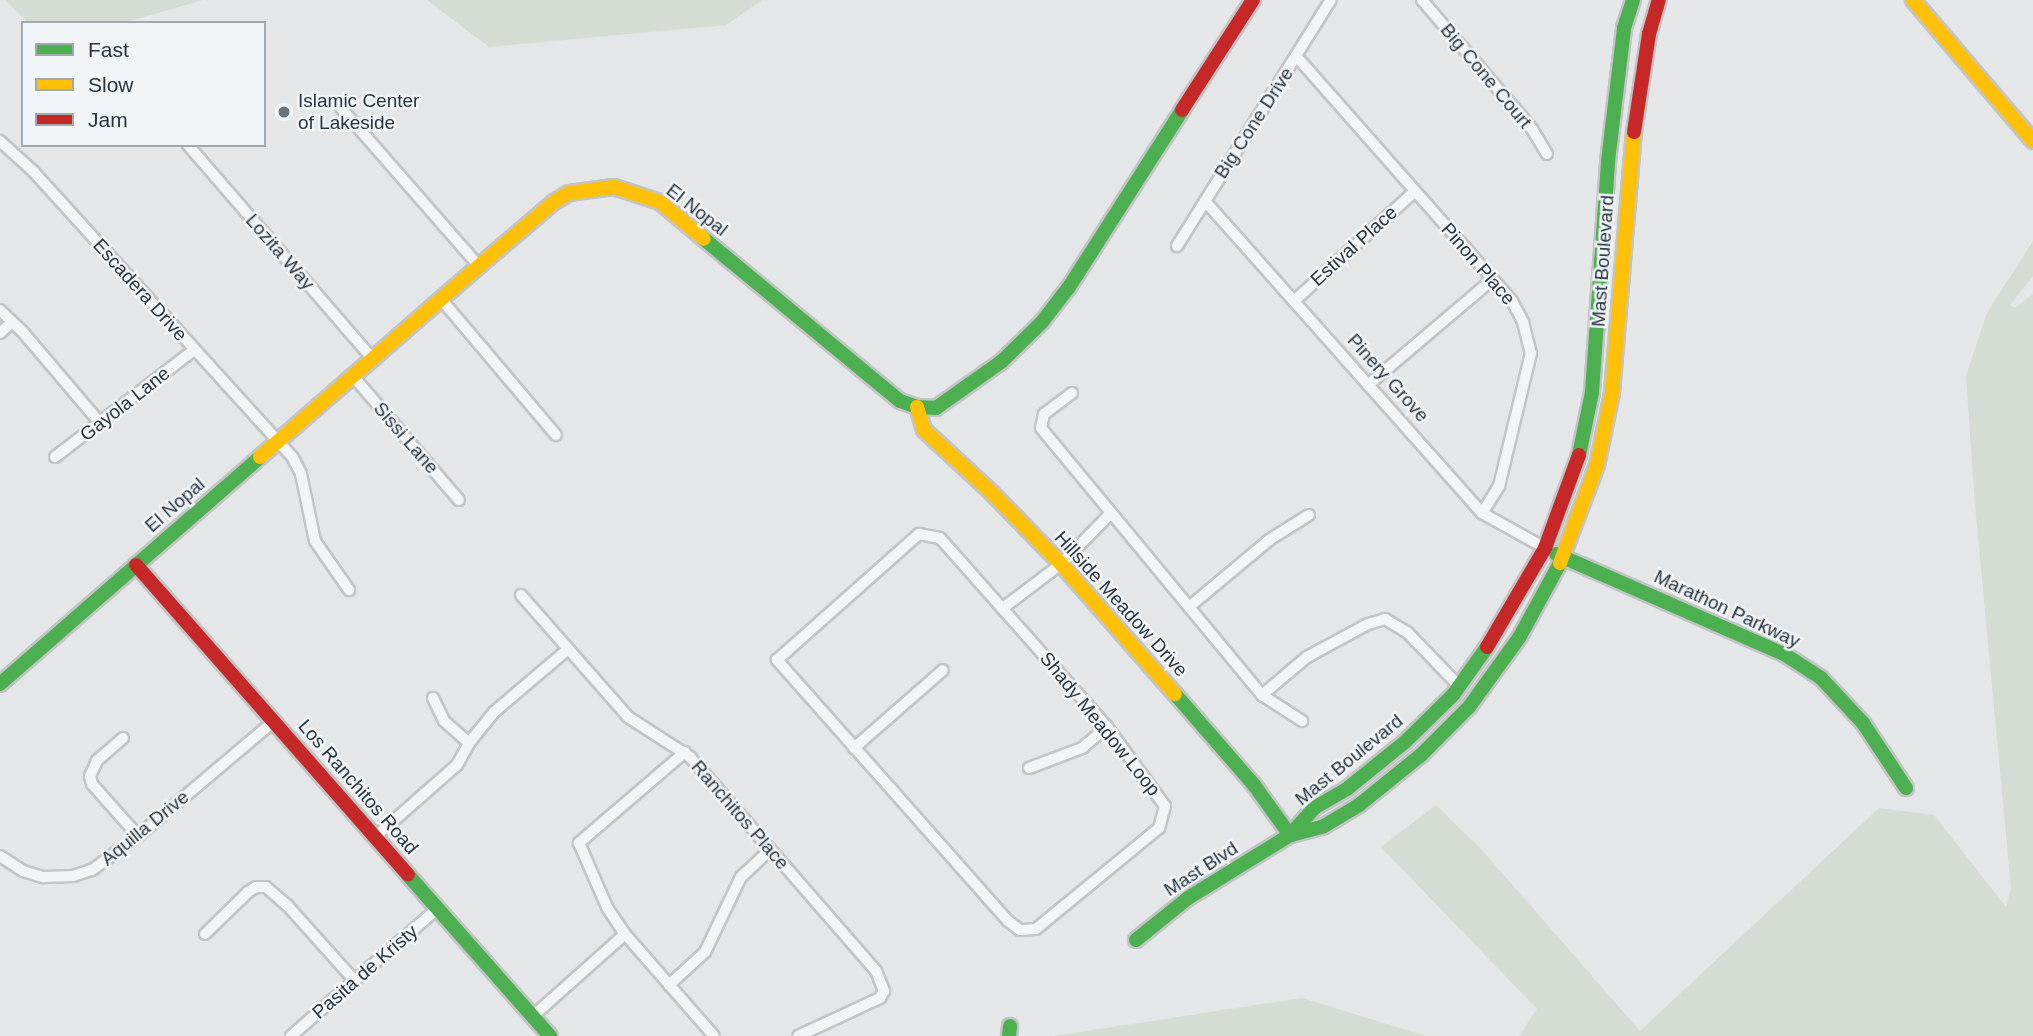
<!DOCTYPE html>
<style>
body{margin:0}
#map{position:relative;width:2033px;height:1036px;overflow:hidden;background:#e4e6e8;font-family:Arial,sans-serif}
div>[style]{position:absolute}
[style*='--x']{left:calc(var(--x)*1px);top:calc(var(--y)*1px);width:calc(var(--w)*1px);rotate:calc(var(--a)*1deg)}
.green>*{inset:0;background:#d5dcd4}
.roads{filter:drop-shadow(2px 0 #c2c4c6) drop-shadow(-2px 0 #c2c4c6) drop-shadow(0 2px #c2c4c6) drop-shadow(0 -2px #c2c4c6)}
.street>*{height:10px;margin:-5px;padding:0 5px;transform-origin:5px;border-radius:5px;background:#f2f4f5}
.fast>*{height:14px;margin:-7px;padding:0 7px;transform-origin:7px;border-radius:7px;background:#4caf50}
.slow>*{height:14px;margin:-7px;padding:0 7px;transform-origin:7px;border-radius:7px;background:#ffc107}
.jam>*{height:14px;margin:-7px;padding:0 7px;transform-origin:7px;border-radius:7px;background:#c62828}
.dots>*{width:19px;height:19px;translate:-50% -50%;box-sizing:border-box;border:4px solid #f1f5f8;border-radius:50%}
span{translate:-50% -50%;white-space:nowrap;text-align:center;line-height:1.15;-webkit-text-stroke:5px #f1f5f8;paint-order:stroke}
.street-label{font-size:19px;color:#293642}
.poi-label{font-size:19px;color:#293642}
.left{translate:0 -50%;text-align:left}
.legend{position:absolute;left:21px;top:21px;width:245px;height:126px;box-sizing:border-box;background:#f1f5f8;border:2px solid #a1a9af;margin:0;padding:9px 12px;list-style:none;font-size:21px;color:#293642}
.legend li{display:flex;align-items:center;gap:14px;height:35px}
.legend b{width:35px;border:2px solid #a1a9af}
</style>
<div id="map">
<div class="green">
<div style="clip-path:polygon(5px 0,203px 0,123px 23px,28px 23px)"></div>
<div style="clip-path:polygon(427px 0,762px 0,726px 25px,489px 47px)"></div>
<div style="clip-path:polygon(2033px 241px,2033px 276px,2010px 305px,2015px 308px,2033px 294px,2033px 1036px,1519px 1036px,1537px 1009px,1381px 847px,1436px 805px,1482px 850px,1640px 1031px,1879px 808px,1934px 815px,2006px 907px,2011px 888px,1975px 505px,1966px 376px,1987px 313px)"></div>
<div style="clip-path:polygon(1302px 998px,1426px 1036px,1054px 1036px)"></div>
</div>
<div class="roads">
<div class="street">
<div style="--x:1422;--y:0;--w:170;--a:49.5"></div>
<div style="--x:1532;--y:129;--w:29;--a:59"></div>
<div style="--x:1297;--y:57;--w:325;--a:48.6"></div>
<div style="--x:1512;--y:301;--w:24;--a:62"></div>
<div style="--x:1523;--y:322;--w:32;--a:76"></div>
<div style="--x:1531;--y:353;--w:137;--a:103.5"></div>
<div style="--x:1499;--y:486;--w:32;--a:122"></div>
<div style="--x:341;--y:108;--w:210;--a:48.9"></div>
<div style="--x:0;--y:141;--w:45;--a:42.3"></div>
<div style="--x:33;--y:171;--w:387;--a:47.8"></div>
<div style="--x:293;--y:458;--w:18;--a:63"></div>
<div style="--x:301;--y:474;--w:68;--a:78.2"></div>
<div style="--x:315;--y:541;--w:60;--a:55.2"></div>
<div style="--x:188;--y:145;--w:283;--a:49.2"></div>
<div style="--x:1205;--y:201;--w:417;--a:48.4"></div>
<div style="--x:1482;--y:513;--w:72;--a:29.1"></div>
<div style="--x:1177;--y:246;--w:290;--a:-58"></div>
<div style="--x:441;--y:299;--w:178;--a:49.8"></div>
<div style="--x:1294;--y:301;--w:162;--a:-42.2"></div>
<div style="--x:0;--y:310;--w:30;--a:44"></div>
<div style="--x:22;--y:331;--w:121;--a:49.7"></div>
<div style="--x:0;--y:333;--w:16;--a:-43"></div>
<div style="--x:353;--y:376;--w:163;--a:49.5"></div>
<div style="--x:1368;--y:385;--w:162;--a:-40.3"></div>
<div style="--x:1072;--y:393;--w:35;--a:143"></div>
<div style="--x:1044;--y:414;--w:14;--a:102"></div>
<div style="--x:1041;--y:428;--w:347;--a:50.4"></div>
<div style="--x:1262;--y:695;--w:48;--a:33"></div>
<div style="--x:55;--y:457;--w:175;--a:-37.6"></div>
<div style="--x:919;--y:534;--w:21;--a:11"></div>
<div style="--x:940;--y:538;--w:252;--a:48.5"></div>
<div style="--x:1107;--y:727;--w:98;--a:53.7"></div>
<div style="--x:1165;--y:806;--w:23;--a:105"></div>
<div style="--x:1159;--y:828;--w:159;--a:140.6"></div>
<div style="--x:1036;--y:929;--w:16;--a:176"></div>
<div style="--x:1020;--y:930;--w:15;--a:-143"></div>
<div style="--x:1008;--y:921;--w:349;--a:-131.5"></div>
<div style="--x:777;--y:660;--w:190;--a:-41.6"></div>
<div style="--x:521;--y:595;--w:162;--a:48.7"></div>
<div style="--x:628;--y:717;--w:74;--a:32.8"></div>
<div style="--x:690;--y:757;--w:284;--a:49"></div>
<div style="--x:876;--y:971;--w:22;--a:68"></div>
<div style="--x:884;--y:991;--w:8;--a:120"></div>
<div style="--x:880;--y:998;--w:90;--a:155.1"></div>
<div style="--x:1189;--y:607;--w:104;--a:-39.9"></div>
<div style="--x:1269;--y:540;--w:47;--a:-32"></div>
<div style="--x:1003;--y:608;--w:73;--a:-37.2"></div>
<div style="--x:1061;--y:564;--w:71;--a:-45.6"></div>
<div style="--x:1262;--y:695;--w:59;--a:-40.2"></div>
<div style="--x:1307;--y:657;--w:69;--a:-28.4"></div>
<div style="--x:1368;--y:624;--w:18;--a:-16"></div>
<div style="--x:1385;--y:619;--w:26;--a:31"></div>
<div style="--x:1407;--y:632;--w:75;--a:46.1"></div>
<div style="--x:433;--y:698;--w:25;--a:64"></div>
<div style="--x:444;--y:721;--w:33;--a:41"></div>
<div style="--x:123;--y:738;--w:35;--a:139"></div>
<div style="--x:97;--y:761;--w:17;--a:115"></div>
<div style="--x:90;--y:776;--w:8;--a:76"></div>
<div style="--x:92;--y:784;--w:69;--a:48.5"></div>
<div style="--x:854;--y:748;--w:118;--a:-41.2"></div>
<div style="--x:685;--y:752;--w:140;--a:139.4"></div>
<div style="--x:579;--y:843;--w:72;--a:66.3"></div>
<div style="--x:608;--y:909;--w:30;--a:56"></div>
<div style="--x:625;--y:934;--w:135;--a:48.9"></div>
<div style="--x:1029;--y:768;--w:57;--a:-20.7"></div>
<div style="--x:1082;--y:748;--w:33;--a:-40"></div>
<div style="--x:375;--y:837;--w:109;--a:-41.3"></div>
<div style="--x:457;--y:765;--w:25;--a:-61"></div>
<div style="--x:469;--y:743;--w:40;--a:-51"></div>
<div style="--x:494;--y:712;--w:96;--a:-40.3"></div>
<div style="--x:0;--y:856;--w:27;--a:33"></div>
<div style="--x:23;--y:871;--w:21;--a:17"></div>
<div style="--x:43;--y:877;--w:30;--a:-2"></div>
<div style="--x:73;--y:876;--w:20;--a:-18"></div>
<div style="--x:92;--y:870;--w:57;--a:-36.5"></div>
<div style="--x:138;--y:836;--w:178;--a:-40.2"></div>
<div style="--x:205;--y:934;--w:60;--a:-44.3"></div>
<div style="--x:248;--y:892;--w:9;--a:-32"></div>
<div style="--x:256;--y:887;--w:10;--a:0"></div>
<div style="--x:266;--y:887;--w:28;--a:41"></div>
<div style="--x:287;--y:905;--w:102;--a:48.2"></div>
<div style="--x:669;--y:985;--w:49;--a:-42.5"></div>
<div style="--x:705;--y:952;--w:83;--a:-64.4"></div>
<div style="--x:741;--y:877;--w:40;--a:-43"></div>
<div style="--x:533;--y:1016;--w:123;--a:-41.7"></div>
<div style="--x:291;--y:1036;--w:195;--a:-41"></div>
</div>
<div class="fast">
<div style="--x:704;--y:239;--w:254;--a:39.6"></div>
<div style="--x:900;--y:401;--w:18;--a:19"></div>
<div style="--x:917;--y:407;--w:19;--a:3"></div>
<div style="--x:936;--y:408;--w:80;--a:-35.3"></div>
<div style="--x:1001;--y:362;--w:57;--a:-44.3"></div>
<div style="--x:1042;--y:322;--w:44;--a:-52.4"></div>
<div style="--x:1069;--y:287;--w:210;--a:-57.4"></div>
<div style="--x:1579;--y:455;--w:64;--a:-78.3"></div>
<div style="--x:1592;--y:392;--w:232;--a:-86"></div>
<div style="--x:1608;--y:161;--w:134;--a:-83.1"></div>
<div style="--x:1624;--y:28;--w:29;--a:-72"></div>
<div style="--x:1556;--y:554;--w:249;--a:23.7"></div>
<div style="--x:1784;--y:654;--w:44;--a:33"></div>
<div style="--x:1821;--y:678;--w:62;--a:47"></div>
<div style="--x:1863;--y:723;--w:78;--a:56.5"></div>
<div style="--x:0;--y:684;--w:345;--a:-41.1"></div>
<div style="--x:1175;--y:694;--w:121;--a:49"></div>
<div style="--x:1254;--y:785;--w:62;--a:54.2"></div>
<div style="--x:1291;--y:835;--w:34;--a:-15"></div>
<div style="--x:1324;--y:826;--w:41;--a:-31"></div>
<div style="--x:1359;--y:805;--w:80;--a:-38.9"></div>
<div style="--x:1421;--y:755;--w:68;--a:-45"></div>
<div style="--x:1469;--y:707;--w:85;--a:-54.1"></div>
<div style="--x:1519;--y:638;--w:85;--a:-61.3"></div>
<div style="--x:408;--y:875;--w:215;--a:48.6"></div>
<div style="--x:1136;--y:940;--w:67;--a:-38.9"></div>
<div style="--x:1188;--y:898;--w:120;--a:-31.7"></div>
<div style="--x:1290;--y:835;--w:36;--a:-48"></div>
<div style="--x:1314;--y:808;--w:39;--a:-30"></div>
<div style="--x:1348;--y:788;--w:73;--a:-38.9"></div>
<div style="--x:1405;--y:742;--w:67;--a:-44.4"></div>
<div style="--x:1453;--y:695;--w:59;--a:-54.7"></div>
<div style="--x:1009;--y:1036;--w:10;--a:-84"></div>
</div>
<div class="slow">
<div style="--x:1913;--y:0;--w:185;--a:49.6"></div>
<div style="--x:917;--y:407;--w:24;--a:73"></div>
<div style="--x:924;--y:430;--w:93;--a:42.8"></div>
<div style="--x:992;--y:493;--w:99;--a:45.8"></div>
<div style="--x:1061;--y:564;--w:173;--a:48.8"></div>
<div style="--x:260;--y:457;--w:291;--a:-41.1"></div>
<div style="--x:479;--y:266;--w:99;--a:-40.5"></div>
<div style="--x:554;--y:202;--w:17;--a:-31"></div>
<div style="--x:569;--y:193;--w:45;--a:-7.6"></div>
<div style="--x:614;--y:187;--w:48;--a:18.1"></div>
<div style="--x:660;--y:202;--w:57;--a:40.1"></div>
<div style="--x:1560;--y:563;--w:105;--a:-69.3"></div>
<div style="--x:1597;--y:465;--w:74;--a:-78.2"></div>
<div style="--x:1612;--y:393;--w:262;--a:-85.2"></div>
</div>
<div class="jam">
<div style="--x:1182;--y:110;--w:131;--a:-57.2"></div>
<div style="--x:1634;--y:132;--w:99;--a:-81.3"></div>
<div style="--x:1649;--y:34;--w:35;--a:-74"></div>
<div style="--x:136;--y:565;--w:412;--a:48.7"></div>
<div style="--x:1487;--y:647;--w:115;--a:-59.6"></div>
<div style="--x:1545;--y:548;--w:99;--a:-69.9"></div>
</div>
</div>
<div class="dots">
<div style="left:284px;top:112px;background:#6a747c"></div>
</div>
<div class="street-label">
<span style="left:1486px;top:76px;rotate:50deg">Big Cone Court</span>
<span style="left:1254px;top:123px;rotate:-57deg">Big Cone Drive</span>
<span style="left:697px;top:210px;rotate:38deg">El Nopal</span>
<span style="left:1354px;top:246px;rotate:-42deg">Estival Place</span>
<span style="left:280px;top:252px;rotate:49deg">Lozita Way</span>
<span style="left:1603px;top:261px;rotate:-86deg">Mast Boulevard</span>
<span style="left:1478px;top:264px;rotate:49deg">Pinon Place</span>
<span style="left:140px;top:290px;rotate:48deg">Escadera Drive</span>
<span style="left:1388px;top:378px;rotate:48deg">Pinery Grove</span>
<span style="left:125px;top:404px;rotate:-38deg">Gayola Lane</span>
<span style="left:406px;top:438px;rotate:49deg">Sissi Lane</span>
<span style="left:175px;top:505px;rotate:-41deg">El Nopal</span>
<span style="left:1121px;top:604px;rotate:48deg">Hillside Meadow Drive</span>
<span style="left:1727px;top:609px;rotate:25deg">Marathon Parkway</span>
<span style="left:1100px;top:724px;rotate:51deg">Shady Meadow Loop</span>
<span style="left:1349px;top:760px;rotate:-39deg">Mast Boulevard</span>
<span style="left:358px;top:787px;rotate:49deg">Los Ranchitos Road</span>
<span style="left:740px;top:815px;rotate:49deg">Ranchitos Place</span>
<span style="left:145px;top:828px;rotate:-39deg">Aquilla Drive</span>
<span style="left:1201px;top:869px;rotate:-33deg">Mast Blvd</span>
<span style="left:365px;top:972px;rotate:-41deg">Pasita de Kristy</span>
</div>
<div class="poi-label">
<span class="left" style="left:298px;top:112px">Islamic Center<br>of Lakeside</span>
</div>
<ul class="legend">
<li><b style="height:9px;background:#4caf50"></b>Fast</li>
<li><b style="height:9px;background:#ffc107"></b>Slow</li>
<li><b style="height:9px;background:#c62828"></b>Jam</li>
</ul>
</div>
